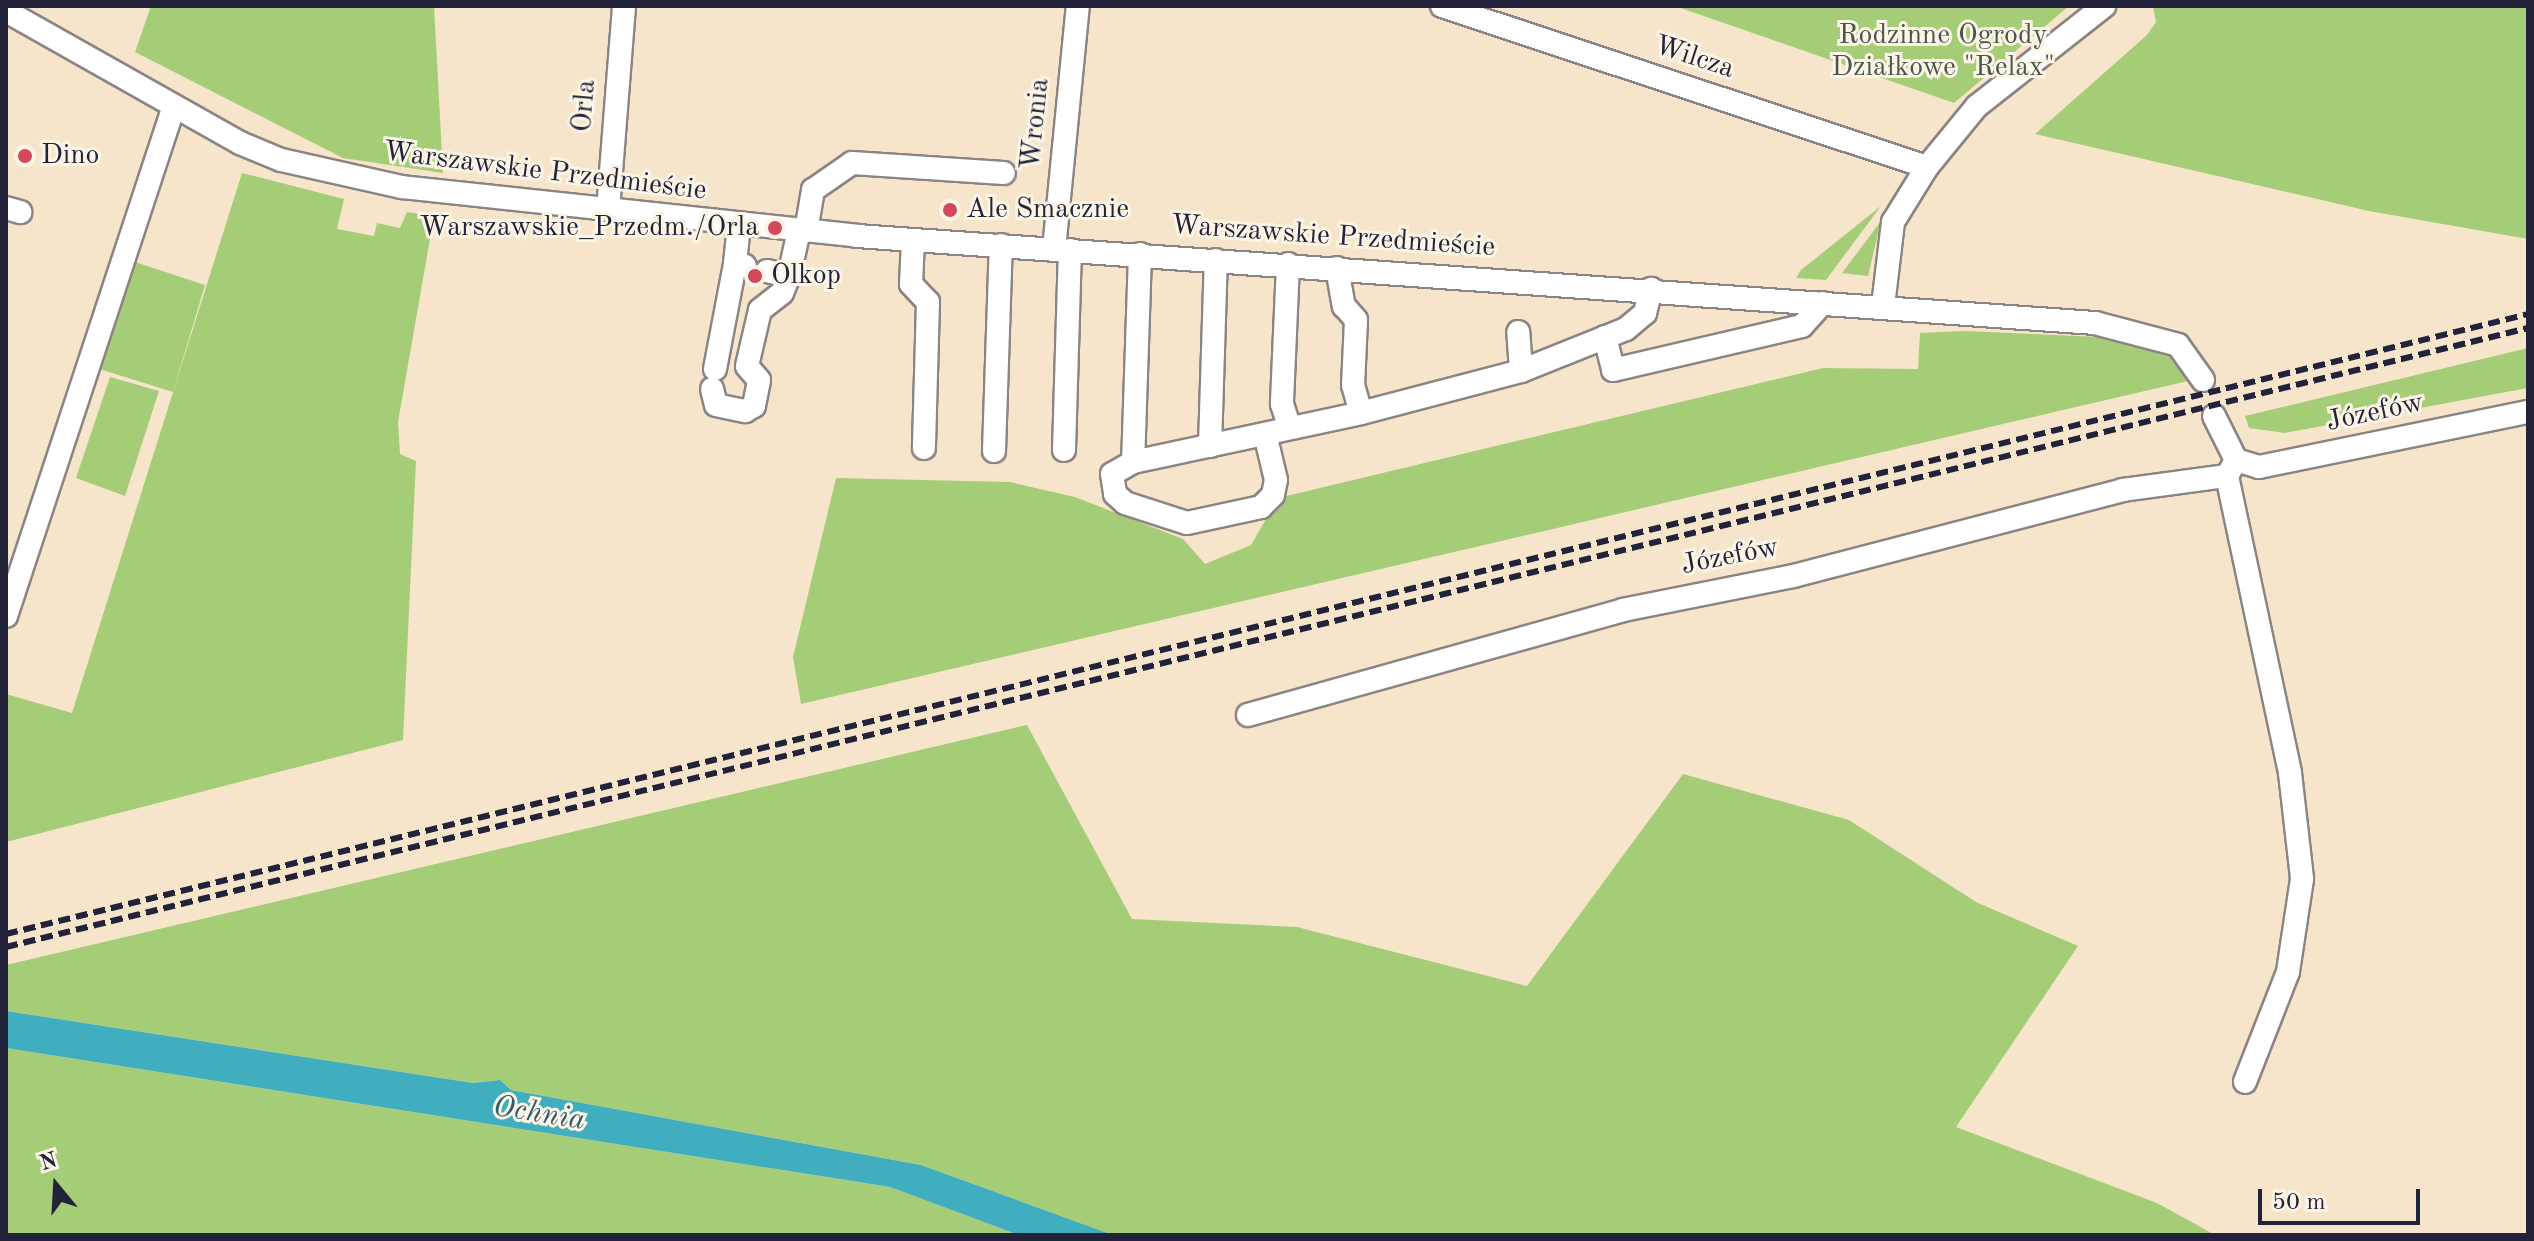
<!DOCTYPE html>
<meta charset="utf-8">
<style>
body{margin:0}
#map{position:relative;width:2534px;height:1241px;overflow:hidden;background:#f6e5cb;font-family:"Old Standard TT",serif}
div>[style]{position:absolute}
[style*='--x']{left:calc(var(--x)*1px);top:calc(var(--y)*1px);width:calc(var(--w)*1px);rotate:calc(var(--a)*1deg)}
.green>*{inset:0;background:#a5cd78}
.water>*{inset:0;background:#40aebe}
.roads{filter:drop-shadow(2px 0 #8c8483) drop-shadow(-2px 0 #8c8483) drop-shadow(0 2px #8c8483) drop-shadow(0 -2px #8c8483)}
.minor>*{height:22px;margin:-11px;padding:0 11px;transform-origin:11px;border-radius:11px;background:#fff}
.rail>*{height:6px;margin-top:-3px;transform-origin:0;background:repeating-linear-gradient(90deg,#22223b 0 12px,transparent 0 18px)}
.dots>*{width:22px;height:22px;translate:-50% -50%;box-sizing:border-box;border:4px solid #fcf5e5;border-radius:50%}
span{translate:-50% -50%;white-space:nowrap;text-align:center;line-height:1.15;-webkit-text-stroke:6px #fcf5e5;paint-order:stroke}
.park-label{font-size:28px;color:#49554d}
.street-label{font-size:28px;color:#22223b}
.poi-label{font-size:28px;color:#22223b}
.left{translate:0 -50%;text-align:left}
.right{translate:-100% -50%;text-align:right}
.water-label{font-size:30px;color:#2e5a6f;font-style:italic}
.frame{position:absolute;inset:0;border:8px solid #22223b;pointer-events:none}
.north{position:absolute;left:16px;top:1145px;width:80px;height:80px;-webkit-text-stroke:6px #fcf5e5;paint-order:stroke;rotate:342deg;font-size:22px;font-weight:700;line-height:32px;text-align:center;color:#22223b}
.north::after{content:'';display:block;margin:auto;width:28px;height:36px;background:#22223b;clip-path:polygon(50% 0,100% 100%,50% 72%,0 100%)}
.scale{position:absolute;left:2258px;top:1189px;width:162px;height:36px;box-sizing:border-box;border:4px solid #22223b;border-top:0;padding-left:10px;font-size:24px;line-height:28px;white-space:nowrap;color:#22223b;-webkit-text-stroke:6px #fcf5e5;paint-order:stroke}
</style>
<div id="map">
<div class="green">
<div style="clip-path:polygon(151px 6px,434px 6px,443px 173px,343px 158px,135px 52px)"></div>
<div style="clip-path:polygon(1675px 6px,2069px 6px,1954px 103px)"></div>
<div style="clip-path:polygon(2153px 6px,2528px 6px,2528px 239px,2369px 211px,2035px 134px,2147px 35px,2156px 22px)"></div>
<div style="clip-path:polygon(242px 173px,344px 199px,337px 229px,374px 236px,377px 223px,400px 228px,407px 212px,434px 216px,398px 422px,400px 454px,416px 461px,403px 740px,6px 842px,6px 694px,72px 713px)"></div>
<div style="clip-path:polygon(1881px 206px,1826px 280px,1796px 278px,1801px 270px)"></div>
<div style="clip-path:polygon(1881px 221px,1868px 276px,1842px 273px)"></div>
<div style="clip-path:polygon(129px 260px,205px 285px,173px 392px,93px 367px)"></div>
<div style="clip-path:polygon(1965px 331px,2101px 337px,2155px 348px,2177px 359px,2188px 381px,801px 704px,793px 657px,836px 478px,1010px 482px,1075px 497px,1183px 539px,1205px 564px,1251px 545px,1278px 498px,1823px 368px,1918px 369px,1920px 333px)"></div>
<div style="clip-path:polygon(2528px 348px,2528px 388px,2285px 433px,2249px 428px,2245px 416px)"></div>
<div style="clip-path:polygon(110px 377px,159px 391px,125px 496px,76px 478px)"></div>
<div style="clip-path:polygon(1027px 725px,1132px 919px,1297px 927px,1527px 986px,1683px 774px,1849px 820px,1976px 902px,2078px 946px,1956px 1127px,2157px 1203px,2215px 1235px,1113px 1235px,921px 1165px,511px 1090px,500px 1080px,473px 1083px,6px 1011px,6px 965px)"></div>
<div style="clip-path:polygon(6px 1048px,890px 1187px,1019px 1235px,6px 1235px)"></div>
</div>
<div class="water">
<div style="clip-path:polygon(6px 1011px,473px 1083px,500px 1080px,511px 1090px,921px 1165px,1113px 1235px,1019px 1235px,890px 1187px,6px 1048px)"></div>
</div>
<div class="roads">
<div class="minor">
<div style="--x:1442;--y:6;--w:511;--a:18.36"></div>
<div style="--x:6;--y:11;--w:269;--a:29.4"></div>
<div style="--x:240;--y:143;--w:44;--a:22.5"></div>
<div style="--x:281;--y:160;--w:124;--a:12.6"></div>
<div style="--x:402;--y:187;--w:458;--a:6.1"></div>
<div style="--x:857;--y:236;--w:1241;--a:4.02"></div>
<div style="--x:2095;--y:323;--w:86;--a:14.8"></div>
<div style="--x:2178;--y:345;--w:43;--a:54.5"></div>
<div style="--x:6;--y:208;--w:15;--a:16"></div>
<div style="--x:608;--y:210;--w:205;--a:-85.5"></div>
<div style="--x:739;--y:225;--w:39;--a:96"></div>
<div style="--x:735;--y:264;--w:10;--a:11"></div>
<div style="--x:806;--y:231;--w:42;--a:-80.3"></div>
<div style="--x:813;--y:190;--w:47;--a:-34.7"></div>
<div style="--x:852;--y:163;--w:152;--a:3.8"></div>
<div style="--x:913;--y:240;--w:44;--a:92.6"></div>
<div style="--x:911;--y:284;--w:25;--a:47"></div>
<div style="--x:928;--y:302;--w:146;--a:91.6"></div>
<div style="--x:1054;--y:249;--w:244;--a:-84.4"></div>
<div style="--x:1140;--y:254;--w:208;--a:91.9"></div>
<div style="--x:1133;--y:462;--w:233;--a:-12.1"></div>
<div style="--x:1361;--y:413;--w:165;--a:-14.7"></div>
<div style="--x:1521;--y:371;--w:39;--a:-94"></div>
<div style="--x:1288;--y:264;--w:140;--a:92.5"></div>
<div style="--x:1282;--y:404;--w:25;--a:72"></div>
<div style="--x:1337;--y:268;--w:39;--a:80"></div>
<div style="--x:1344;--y:306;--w:18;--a:49"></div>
<div style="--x:1356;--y:320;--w:65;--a:92.6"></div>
<div style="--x:1353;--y:385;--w:29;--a:74"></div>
<div style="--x:767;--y:271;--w:23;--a:13"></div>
<div style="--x:789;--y:276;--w:47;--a:-77.7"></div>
<div style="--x:1883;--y:306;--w:85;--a:-83.2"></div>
<div style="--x:1893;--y:222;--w:65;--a:-58.3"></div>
<div style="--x:1927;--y:167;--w:79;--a:-50.7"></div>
<div style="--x:1977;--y:106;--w:162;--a:-38.2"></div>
<div style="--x:1605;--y:337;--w:34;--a:76"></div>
<div style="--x:1613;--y:370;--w:194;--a:-13.1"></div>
<div style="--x:1802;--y:326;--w:31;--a:-48"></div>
<div style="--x:715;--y:369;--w:107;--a:-79.2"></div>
<div style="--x:1521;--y:371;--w:113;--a:-21.8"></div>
<div style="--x:1626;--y:329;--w:25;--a:-40"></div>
<div style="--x:1645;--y:313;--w:25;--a:-76"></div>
<div style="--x:712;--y:389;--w:16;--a:76"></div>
<div style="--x:716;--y:405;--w:30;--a:12"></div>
<div style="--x:745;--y:411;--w:10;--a:-29"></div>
<div style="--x:754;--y:406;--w:26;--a:-79"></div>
<div style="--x:759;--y:380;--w:18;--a:-131"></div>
<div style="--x:747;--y:366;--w:57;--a:-76.9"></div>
<div style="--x:760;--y:310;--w:28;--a:-38"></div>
<div style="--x:782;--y:293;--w:18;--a:-68"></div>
<div style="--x:2214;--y:416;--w:49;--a:63.4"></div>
<div style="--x:2236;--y:460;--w:24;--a:17"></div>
<div style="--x:2259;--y:467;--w:275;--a:-11.6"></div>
<div style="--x:1210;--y:446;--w:186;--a:-88.2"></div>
<div style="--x:1064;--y:450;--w:200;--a:-88.3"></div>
<div style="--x:994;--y:451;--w:206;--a:-88.1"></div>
<div style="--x:2236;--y:460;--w:18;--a:119"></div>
<div style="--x:2227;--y:476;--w:304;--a:78"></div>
<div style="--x:2290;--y:773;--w:107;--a:83.5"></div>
<div style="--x:2302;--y:879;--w:94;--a:98.6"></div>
<div style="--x:2288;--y:972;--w:118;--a:111.4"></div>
<div style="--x:1133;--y:462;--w:24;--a:150"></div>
<div style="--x:1112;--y:474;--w:20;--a:81"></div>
<div style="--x:1115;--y:494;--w:13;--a:42"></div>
<div style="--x:1125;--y:503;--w:65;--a:17.9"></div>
<div style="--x:1187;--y:523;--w:76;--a:-12.2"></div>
<div style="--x:1261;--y:507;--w:17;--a:-45"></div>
<div style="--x:1273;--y:495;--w:15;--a:-79"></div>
<div style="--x:1276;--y:480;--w:47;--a:-103.4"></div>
<div style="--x:6;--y:616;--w:537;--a:-71.77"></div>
<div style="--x:1248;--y:715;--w:389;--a:-15.6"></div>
<div style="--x:1623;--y:610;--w:173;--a:-11.3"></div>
<div style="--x:1793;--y:576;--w:341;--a:-14.6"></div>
<div style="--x:2123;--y:490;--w:105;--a:-7.7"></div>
</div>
</div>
<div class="rail">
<div style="--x:6;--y:934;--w:2597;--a:-13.81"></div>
<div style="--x:6;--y:947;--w:2597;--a:-13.79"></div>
</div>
<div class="dots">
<div style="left:25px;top:156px;background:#d1495b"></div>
<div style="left:950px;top:210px;background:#d1495b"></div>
<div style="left:775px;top:228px;background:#d1495b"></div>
<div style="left:755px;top:276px;background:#d1495b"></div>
</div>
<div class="park-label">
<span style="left:1943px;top:52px">Rodzinne Ogrody<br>Działkowe "Relax"</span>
</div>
<div class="street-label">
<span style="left:1694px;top:58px;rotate:18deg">Wilcza</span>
<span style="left:585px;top:106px;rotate:-85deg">Orla</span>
<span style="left:1036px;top:124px;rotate:-84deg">Wronia</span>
<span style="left:545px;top:172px;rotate:7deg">Warszawskie Przedmieście</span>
<span style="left:1333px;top:237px;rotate:4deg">Warszawskie Przedmieście</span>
<span style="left:2375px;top:413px;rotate:-12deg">Józefów</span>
<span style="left:1730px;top:557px;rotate:-11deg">Józefów</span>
</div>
<div class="poi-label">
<span class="left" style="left:41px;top:156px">Dino</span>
<span class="left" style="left:966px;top:210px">Ale Smacznie</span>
<span class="right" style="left:759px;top:228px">Warszawskie_Przedm./Orla</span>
<span class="left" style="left:771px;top:276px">Olkop</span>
</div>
<div class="water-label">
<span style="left:539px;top:1114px;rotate:9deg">Ochnia</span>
</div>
<div class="frame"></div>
<div class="north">N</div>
<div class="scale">50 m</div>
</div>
